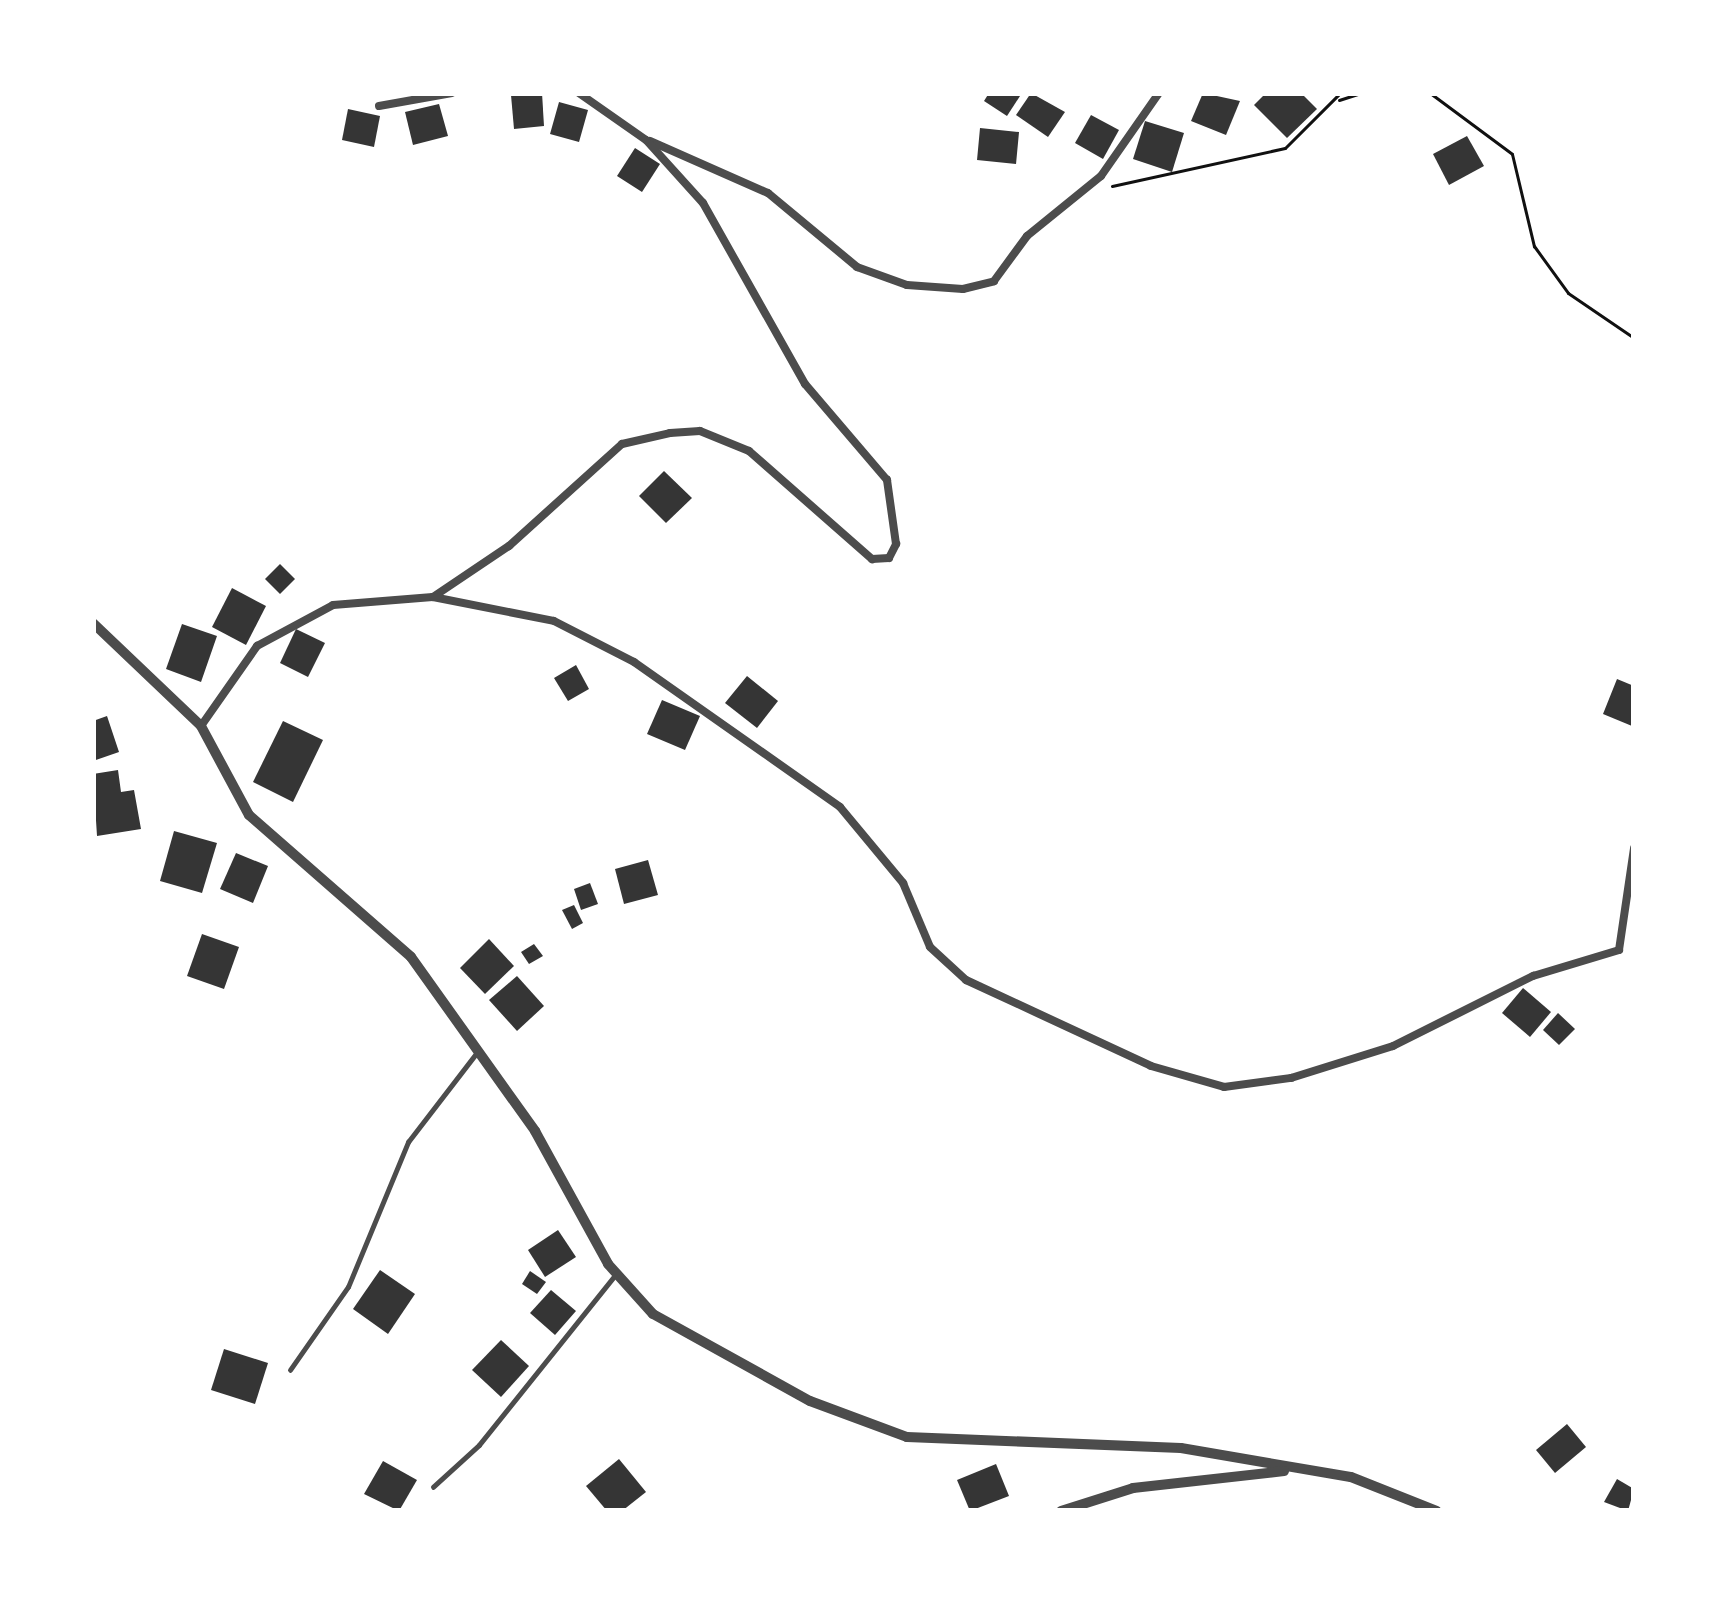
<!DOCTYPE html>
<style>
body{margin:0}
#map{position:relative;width:1727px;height:1604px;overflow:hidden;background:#fff;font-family:"PT Serif",serif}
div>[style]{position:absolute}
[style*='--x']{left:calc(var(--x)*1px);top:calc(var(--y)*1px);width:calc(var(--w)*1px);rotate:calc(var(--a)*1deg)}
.building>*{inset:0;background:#353535}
.path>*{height:3px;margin:-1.5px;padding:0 1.5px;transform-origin:1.5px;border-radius:1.5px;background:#111}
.service>*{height:4.5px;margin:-2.25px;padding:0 2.25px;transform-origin:2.25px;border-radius:2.25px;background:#4c4c4c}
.minor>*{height:8px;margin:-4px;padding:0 4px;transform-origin:4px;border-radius:4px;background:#4c4c4c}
.tertiary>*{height:10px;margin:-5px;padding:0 5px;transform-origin:5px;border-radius:5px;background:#4c4c4c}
span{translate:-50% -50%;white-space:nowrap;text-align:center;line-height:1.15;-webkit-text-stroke:12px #fff;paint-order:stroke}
.frame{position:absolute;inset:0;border:96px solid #fff;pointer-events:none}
</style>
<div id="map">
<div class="building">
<div style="clip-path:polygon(542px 93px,544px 126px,514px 129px,511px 95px)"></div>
<div style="clip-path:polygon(989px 93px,1016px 93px,1020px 96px,1007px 116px,984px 101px)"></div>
<div style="clip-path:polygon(1031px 93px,1065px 112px,1048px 137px,1016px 115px)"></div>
<div style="clip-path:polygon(1203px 93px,1240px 101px,1226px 135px,1191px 121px)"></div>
<div style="clip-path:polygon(1266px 93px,1301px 93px,1317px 109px,1287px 138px,1254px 105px)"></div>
<div style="clip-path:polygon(559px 102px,588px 110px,579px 142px,550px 134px)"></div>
<div style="clip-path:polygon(439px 104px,448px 136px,413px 145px,405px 112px)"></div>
<div style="clip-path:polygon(348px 109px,380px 116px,374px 147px,342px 140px)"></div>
<div style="clip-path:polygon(1091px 115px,1119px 130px,1103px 159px,1075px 143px)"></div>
<div style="clip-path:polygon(1145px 121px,1184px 133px,1172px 172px,1133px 159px)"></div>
<div style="clip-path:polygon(980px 128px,1019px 132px,1016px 164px,977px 160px)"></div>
<div style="clip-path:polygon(1467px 136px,1484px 166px,1449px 185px,1433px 154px)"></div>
<div style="clip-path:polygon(635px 148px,660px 164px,642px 192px,617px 176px)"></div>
<div style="clip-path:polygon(664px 471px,692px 498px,666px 523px,639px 496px)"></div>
<div style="clip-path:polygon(280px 564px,295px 579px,280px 594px,265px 579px)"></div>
<div style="clip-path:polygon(232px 588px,266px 606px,246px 645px,212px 627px)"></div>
<div style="clip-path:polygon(182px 624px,217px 636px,201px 682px,166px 669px)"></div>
<div style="clip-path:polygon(296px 629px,325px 643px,308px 677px,280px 663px)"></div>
<div style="clip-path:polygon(576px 665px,589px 689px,568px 701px,554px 678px)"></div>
<div style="clip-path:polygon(747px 676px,778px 701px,757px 728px,725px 703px)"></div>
<div style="clip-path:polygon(1617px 679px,1634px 686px,1632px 726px,1603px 714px)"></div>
<div style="clip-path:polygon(662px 700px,700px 716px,685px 750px,647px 734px)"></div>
<div style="clip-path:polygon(107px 716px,119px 752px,93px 761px,93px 721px)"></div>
<div style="clip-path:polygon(283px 721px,323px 740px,293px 802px,253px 782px)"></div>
<div style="clip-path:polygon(118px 770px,121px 792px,134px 790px,141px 829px,97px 836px,93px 774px)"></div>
<div style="clip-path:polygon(174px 831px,217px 843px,202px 893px,160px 881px)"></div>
<div style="clip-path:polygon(236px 853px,268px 866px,253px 903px,220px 889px)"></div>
<div style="clip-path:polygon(648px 860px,658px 895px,624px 904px,615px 869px)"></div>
<div style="clip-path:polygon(590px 883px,598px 904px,581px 910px,574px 889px)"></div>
<div style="clip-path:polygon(574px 905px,583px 923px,572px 929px,562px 910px)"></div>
<div style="clip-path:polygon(202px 934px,239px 947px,224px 989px,187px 976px)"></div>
<div style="clip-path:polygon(489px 939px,514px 966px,485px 994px,460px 968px)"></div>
<div style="clip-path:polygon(534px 944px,543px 956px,529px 964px,521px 952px)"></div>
<div style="clip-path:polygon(517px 976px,544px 1006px,517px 1031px,489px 1000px)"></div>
<div style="clip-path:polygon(1523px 988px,1551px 1012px,1530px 1037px,1502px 1013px)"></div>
<div style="clip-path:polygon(1558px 1013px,1575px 1029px,1559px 1045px,1543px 1030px)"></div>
<div style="clip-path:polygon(558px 1230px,576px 1257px,545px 1277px,528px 1250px)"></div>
<div style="clip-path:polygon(380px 1270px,415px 1294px,388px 1334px,353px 1309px)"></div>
<div style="clip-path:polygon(530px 1271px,546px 1282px,537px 1294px,522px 1284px)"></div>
<div style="clip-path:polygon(551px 1290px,576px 1311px,555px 1335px,530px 1313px)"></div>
<div style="clip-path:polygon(501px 1340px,529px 1366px,501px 1397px,472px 1370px)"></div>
<div style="clip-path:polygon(224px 1349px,268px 1363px,255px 1404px,211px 1390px)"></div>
<div style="clip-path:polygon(1567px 1424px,1586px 1447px,1555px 1473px,1536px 1450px)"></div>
<div style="clip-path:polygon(619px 1459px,646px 1492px,622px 1511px,607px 1511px,586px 1486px)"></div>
<div style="clip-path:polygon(383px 1461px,417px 1480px,399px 1511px,364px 1494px)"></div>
<div style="clip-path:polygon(996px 1464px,1009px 1496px,970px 1511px,957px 1480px)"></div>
<div style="clip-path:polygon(1617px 1479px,1634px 1489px,1628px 1511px,1604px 1502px)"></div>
</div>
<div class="path">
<div style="--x:1430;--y:93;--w:102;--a:36.6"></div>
<div style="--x:1512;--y:154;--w:95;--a:76.6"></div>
<div style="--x:1534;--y:246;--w:58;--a:54.1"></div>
<div style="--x:1568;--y:293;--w:80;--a:34.3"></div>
<div style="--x:1339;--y:100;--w:22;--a:-18"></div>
<div style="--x:1112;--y:186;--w:177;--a:-12.4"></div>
<div style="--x:1285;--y:148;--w:78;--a:-45"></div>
</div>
<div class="service">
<div style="--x:290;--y:1370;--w:101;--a:-55.1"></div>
<div style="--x:348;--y:1287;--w:157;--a:-67.5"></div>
<div style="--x:408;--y:1142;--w:115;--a:-52.4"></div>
<div style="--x:433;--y:1487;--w:62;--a:-42.4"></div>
<div style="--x:479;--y:1445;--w:218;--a:-51.3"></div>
</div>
<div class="minor">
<div style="--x:379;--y:106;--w:74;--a:-10.1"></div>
<div style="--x:650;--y:141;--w:129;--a:23.8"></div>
<div style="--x:768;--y:193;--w:116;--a:39.7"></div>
<div style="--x:857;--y:267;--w:53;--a:19.8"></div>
<div style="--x:907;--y:285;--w:56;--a:4.1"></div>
<div style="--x:963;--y:289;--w:32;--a:-14"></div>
<div style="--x:994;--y:281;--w:56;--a:-53.7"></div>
<div style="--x:1027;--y:236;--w:95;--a:-39"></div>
<div style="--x:1101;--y:176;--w:101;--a:-55.1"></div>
<div style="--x:433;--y:597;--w:92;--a:-33.9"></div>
<div style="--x:509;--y:546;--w:152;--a:-42.1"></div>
<div style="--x:622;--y:444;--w:49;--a:-12.9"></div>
<div style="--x:670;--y:433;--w:30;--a:-4"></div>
<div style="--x:700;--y:431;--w:53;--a:22.2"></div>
<div style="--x:749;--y:451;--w:164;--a:41.3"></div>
<div style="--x:872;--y:559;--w:17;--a:-3"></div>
<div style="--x:889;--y:558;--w:16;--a:-63"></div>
<div style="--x:896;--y:544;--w:65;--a:-98"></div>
<div style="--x:887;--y:480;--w:126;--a:-130.5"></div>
<div style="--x:805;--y:384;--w:208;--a:-119.4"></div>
<div style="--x:703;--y:203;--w:85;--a:-132.1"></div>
<div style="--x:646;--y:140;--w:82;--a:-145"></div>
<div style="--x:201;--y:726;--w:98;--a:-55"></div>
<div style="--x:257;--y:646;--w:86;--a:-28.3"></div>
<div style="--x:333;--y:605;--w:100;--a:-4.6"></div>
<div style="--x:433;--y:597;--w:123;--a:11.2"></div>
<div style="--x:554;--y:621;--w:90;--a:27.1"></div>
<div style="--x:634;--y:662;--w:252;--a:35.1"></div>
<div style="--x:840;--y:807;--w:99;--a:50.3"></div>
<div style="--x:903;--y:883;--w:69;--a:67.1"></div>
<div style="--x:930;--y:947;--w:49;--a:42.5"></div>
<div style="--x:966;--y:980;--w:204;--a:24.9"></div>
<div style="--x:1151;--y:1066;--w:76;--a:16"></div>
<div style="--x:1224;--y:1087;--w:68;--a:-7.7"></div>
<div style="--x:1291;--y:1078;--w:107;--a:-17.4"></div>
<div style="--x:1393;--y:1046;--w:157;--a:-26.6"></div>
<div style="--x:1533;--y:976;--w:90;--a:-16.8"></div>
<div style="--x:1619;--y:950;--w:103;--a:-81.6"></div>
</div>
<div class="tertiary">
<div style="--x:93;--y:623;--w:149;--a:43.6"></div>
<div style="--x:201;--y:726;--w:101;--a:61.7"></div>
<div style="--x:249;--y:815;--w:215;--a:41.2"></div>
<div style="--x:411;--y:957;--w:214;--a:54.5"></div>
<div style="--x:535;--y:1131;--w:152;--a:61.2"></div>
<div style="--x:608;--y:1264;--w:67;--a:48"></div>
<div style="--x:653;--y:1314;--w:179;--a:29"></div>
<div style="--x:810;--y:1401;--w:103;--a:20.4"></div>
<div style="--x:907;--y:1437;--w:274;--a:2.3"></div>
<div style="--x:1181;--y:1448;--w:172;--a:9.7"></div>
<div style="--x:1351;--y:1477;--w:92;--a:21.6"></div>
<div style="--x:1061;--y:1511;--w:76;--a:-17.7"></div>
<div style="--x:1133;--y:1488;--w:152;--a:-6.4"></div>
</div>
<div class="frame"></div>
</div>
